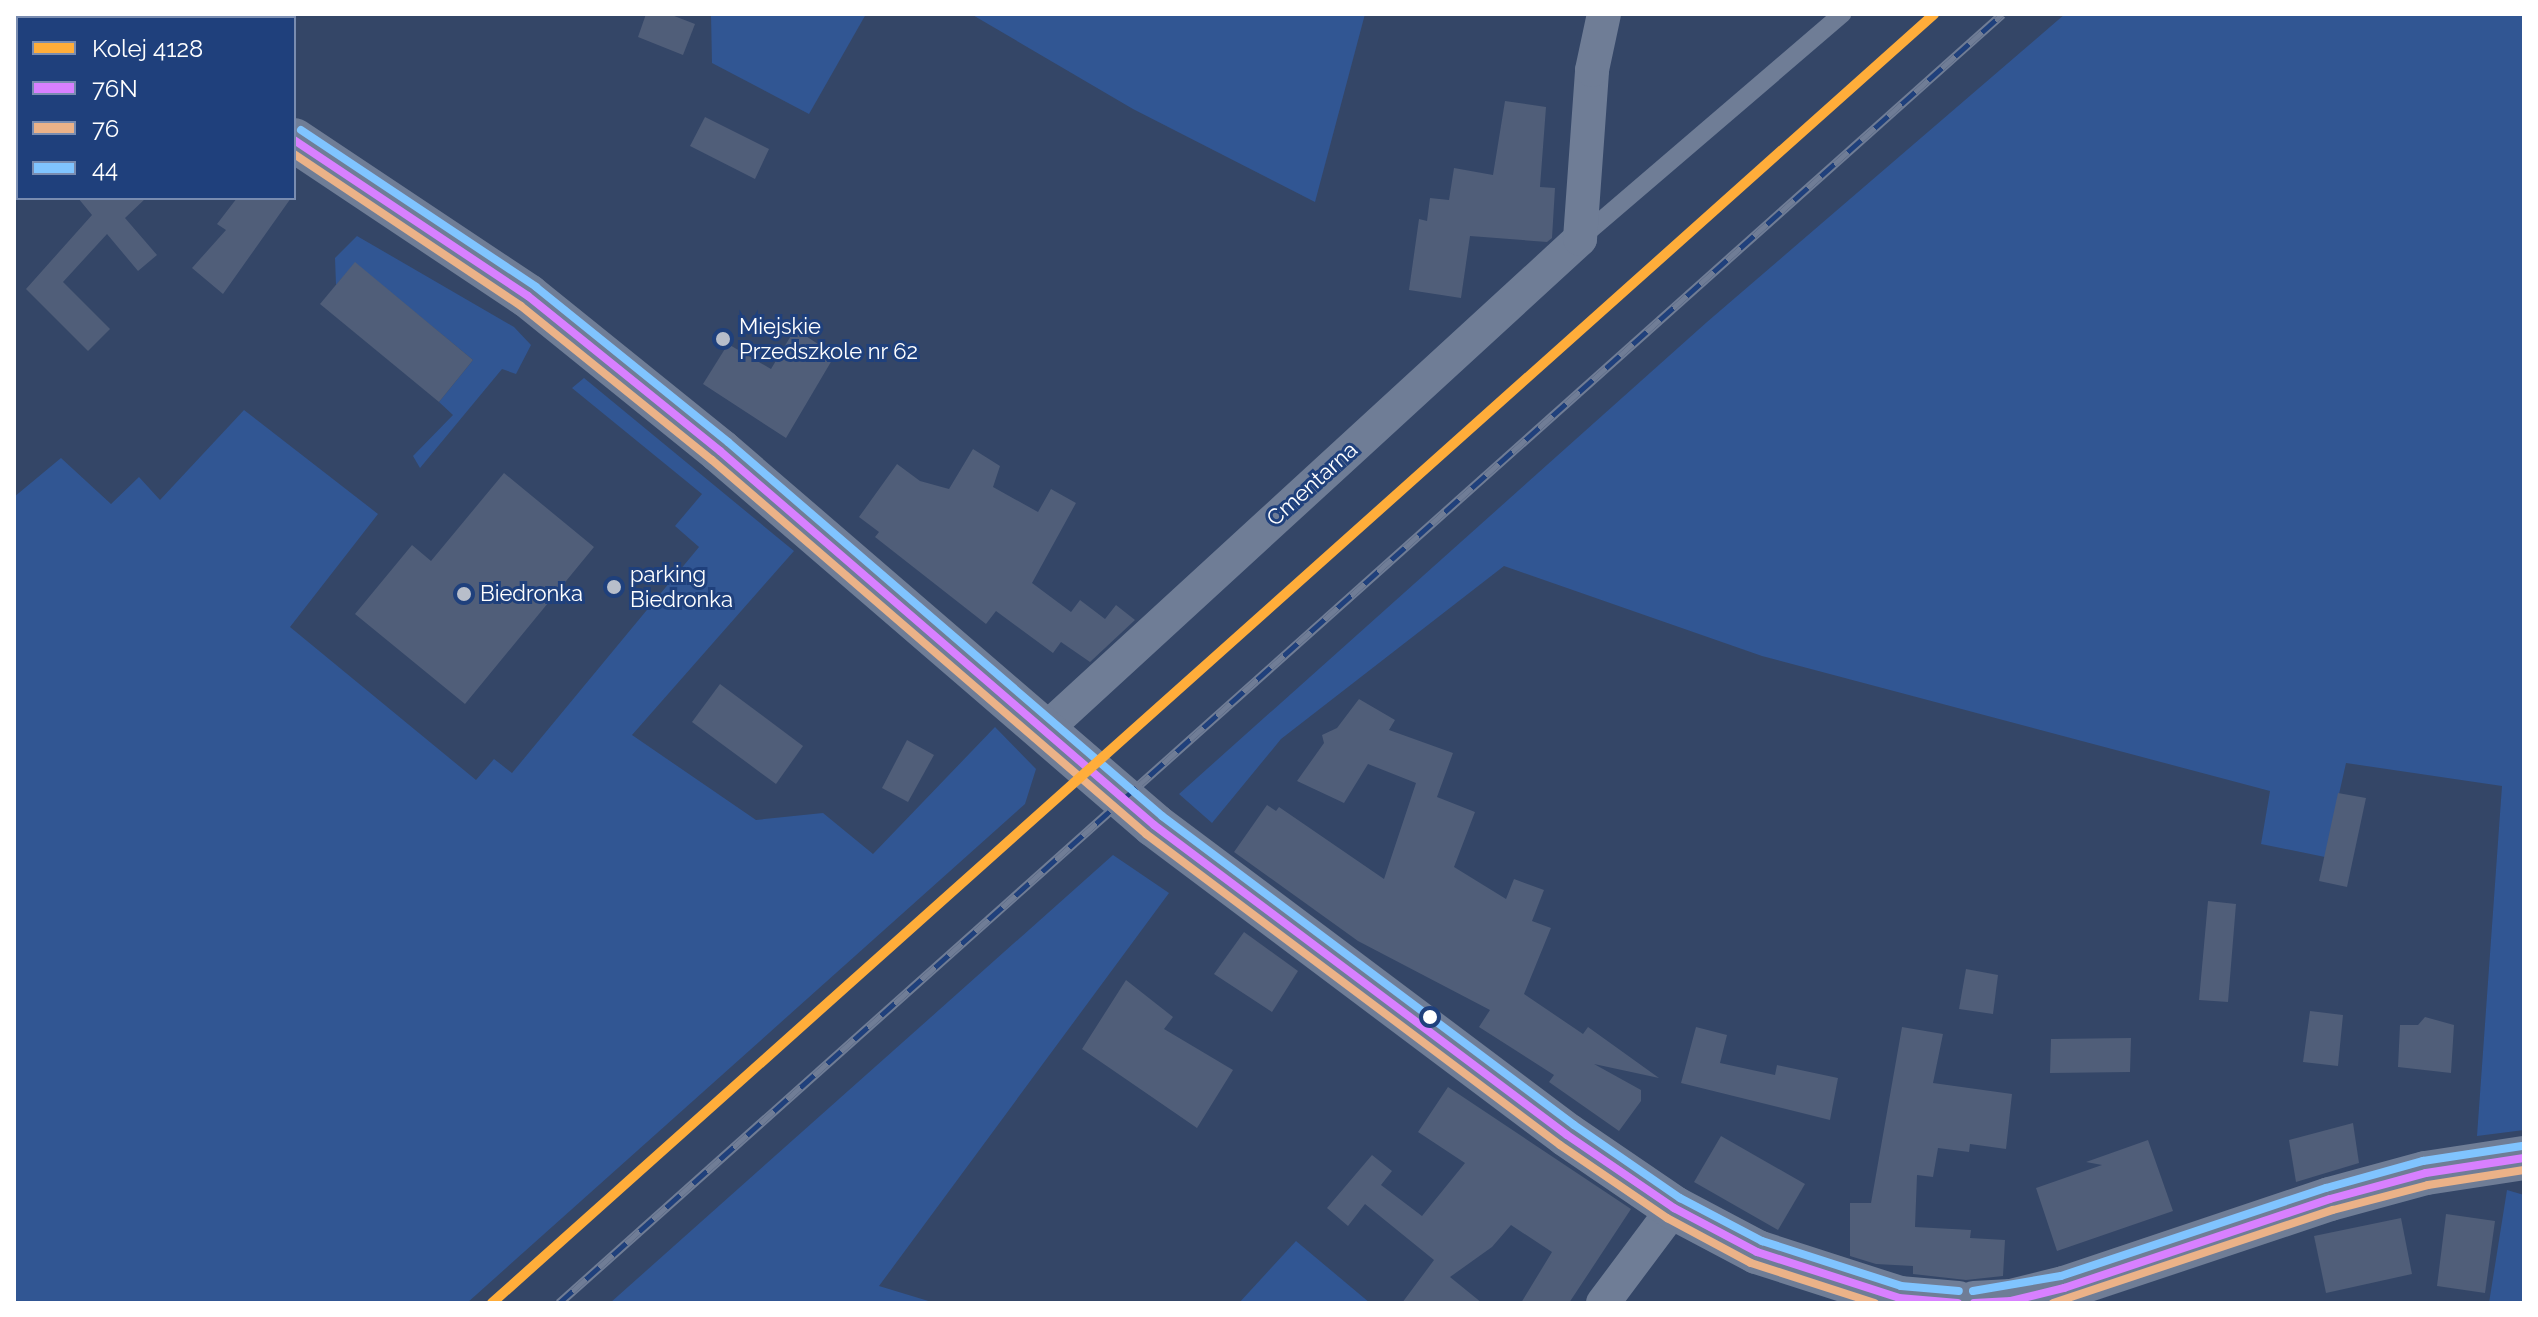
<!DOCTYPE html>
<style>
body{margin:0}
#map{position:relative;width:2538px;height:1317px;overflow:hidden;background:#344667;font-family:Raleway,sans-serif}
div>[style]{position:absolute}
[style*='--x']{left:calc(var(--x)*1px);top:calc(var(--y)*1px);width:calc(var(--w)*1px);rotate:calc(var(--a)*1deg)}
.green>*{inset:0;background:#315693}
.building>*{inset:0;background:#505e79}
.service>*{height:18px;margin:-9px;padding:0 9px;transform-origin:9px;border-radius:9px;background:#6f7d96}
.minor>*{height:34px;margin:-17px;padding:0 17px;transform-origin:17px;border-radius:17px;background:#6f7d96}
.tertiary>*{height:44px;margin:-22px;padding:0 22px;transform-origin:22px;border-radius:22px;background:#6f7d96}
.rail>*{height:9px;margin-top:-4.5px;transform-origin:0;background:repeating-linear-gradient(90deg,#1f407c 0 18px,#707d96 0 36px);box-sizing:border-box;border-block:2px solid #707d96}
.bus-1>*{height:8px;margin:-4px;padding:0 4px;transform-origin:4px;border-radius:4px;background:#d880ff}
.bus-2>*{height:8px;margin:-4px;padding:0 4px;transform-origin:4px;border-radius:4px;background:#ebb288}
.bus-3>*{height:8px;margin:-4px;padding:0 4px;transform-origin:4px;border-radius:4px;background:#80c4ff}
.rail-1>*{height:10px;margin:-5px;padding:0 5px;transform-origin:5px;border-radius:5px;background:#ffad3a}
.dots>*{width:22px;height:22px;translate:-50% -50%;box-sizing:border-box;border:4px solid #1f407c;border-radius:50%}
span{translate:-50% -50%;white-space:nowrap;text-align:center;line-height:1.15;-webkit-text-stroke:6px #1f407c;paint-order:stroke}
.poi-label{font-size:22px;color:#fff}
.left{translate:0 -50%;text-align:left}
.street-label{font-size:22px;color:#fff}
.frame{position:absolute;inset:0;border:16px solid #fff;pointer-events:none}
.legend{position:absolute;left:16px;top:16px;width:280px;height:184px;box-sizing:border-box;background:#1f407c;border:2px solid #798cb0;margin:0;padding:10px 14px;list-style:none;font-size:24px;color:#fff}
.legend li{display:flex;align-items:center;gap:16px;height:40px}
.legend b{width:40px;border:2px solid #798cb0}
</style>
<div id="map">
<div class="green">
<div style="clip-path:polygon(711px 14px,866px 14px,809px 114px,712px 63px)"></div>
<div style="clip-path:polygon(971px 14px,1365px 14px,1315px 202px,1133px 109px)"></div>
<div style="clip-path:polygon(2065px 14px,2524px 14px,2524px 1130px,2477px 1136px,2502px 786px,2346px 763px,2325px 857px,2261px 844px,2270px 791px,1762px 656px,1504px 566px,1281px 739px,1212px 823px,1179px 794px,1707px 322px)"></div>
<div style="clip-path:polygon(357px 236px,514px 327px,531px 345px,516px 374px,502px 369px,420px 468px,413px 456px,453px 415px,439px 402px,473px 360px,355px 263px,336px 285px,335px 258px)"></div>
<div style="clip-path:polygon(584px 378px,794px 551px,632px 735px,756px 820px,823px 813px,873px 854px,995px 727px,1036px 769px,1025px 804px,467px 1303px,14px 1303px,14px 497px,61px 458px,111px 504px,139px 477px,160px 500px,244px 410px,378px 514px,290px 627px,476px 780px,494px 759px,512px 773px,699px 547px,675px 526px,702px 494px,572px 388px)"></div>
<div style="clip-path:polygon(1113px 855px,1169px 893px,879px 1286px,935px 1303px,610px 1303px)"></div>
<div style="clip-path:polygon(2507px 1190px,2524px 1195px,2524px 1303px,2489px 1303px)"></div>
<div style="clip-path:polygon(1296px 1241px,1370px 1303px,1239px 1303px)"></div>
</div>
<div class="building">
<div style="clip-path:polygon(646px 14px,669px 14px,695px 24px,683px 55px,638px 37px)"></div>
<div style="clip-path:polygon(1505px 101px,1546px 107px,1540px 187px,1555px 188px,1552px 238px,1547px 242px,1470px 236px,1461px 298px,1409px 290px,1419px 219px,1427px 221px,1430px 198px,1449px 200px,1454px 168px,1493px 175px)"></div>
<div style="clip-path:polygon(705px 117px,769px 149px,755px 179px,690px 146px)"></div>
<div style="clip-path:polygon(78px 198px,146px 198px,125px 218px,157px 255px,138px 271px,107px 234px,63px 282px,110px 329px,88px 351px,26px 289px,92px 215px)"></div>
<div style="clip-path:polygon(237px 198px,291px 198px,223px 294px,192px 268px,226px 230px,217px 224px)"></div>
<div style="clip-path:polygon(355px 262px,473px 360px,439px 402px,320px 304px)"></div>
<div style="clip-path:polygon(795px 329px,835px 355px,786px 438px,703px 384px,728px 344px,771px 369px)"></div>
<div style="clip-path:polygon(973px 449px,1000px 466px,993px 487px,1038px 512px,1051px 489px,1076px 503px,1032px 583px,1071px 612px,1080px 600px,1105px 619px,1116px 605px,1135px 620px,1090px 662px,1061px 642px,1053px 653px,996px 611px,986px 624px,875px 537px,879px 532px,859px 517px,897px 464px,920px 481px,949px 489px)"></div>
<div style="clip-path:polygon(504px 473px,594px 547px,465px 704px,355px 614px,412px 545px,431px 561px)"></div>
<div style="clip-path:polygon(720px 684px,803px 746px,776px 784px,692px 722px)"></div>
<div style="clip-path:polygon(1359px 699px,1395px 720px,1389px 730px,1453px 753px,1437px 797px,1475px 812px,1454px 867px,1506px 899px,1514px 879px,1544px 890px,1532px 921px,1551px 928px,1524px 994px,1583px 1034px,1588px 1027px,1659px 1078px,1594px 1064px,1641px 1090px,1641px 1101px,1619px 1131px,1549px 1082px,1554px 1075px,1479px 1027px,1490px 1010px,1358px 941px,1234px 852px,1267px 805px,1276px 811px,1279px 807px,1384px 879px,1416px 783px,1368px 764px,1344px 803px,1297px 781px,1324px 743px,1322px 735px,1337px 728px)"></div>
<div style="clip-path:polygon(907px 740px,934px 755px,908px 802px,882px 788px)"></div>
<div style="clip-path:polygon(2338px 793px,2366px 798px,2347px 887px,2319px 881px)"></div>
<div style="clip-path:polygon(2208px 901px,2236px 904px,2228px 1002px,2199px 1000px)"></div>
<div style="clip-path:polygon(1244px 932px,1298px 971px,1272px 1012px,1214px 974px)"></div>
<div style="clip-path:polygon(1966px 969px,1998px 975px,1993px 1014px,1959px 1009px)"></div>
<div style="clip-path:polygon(1126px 980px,1173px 1017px,1164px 1029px,1233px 1070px,1197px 1128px,1082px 1049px)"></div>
<div style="clip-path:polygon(2310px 1011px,2343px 1015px,2338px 1066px,2303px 1062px)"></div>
<div style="clip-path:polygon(2425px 1017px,2454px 1025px,2451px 1073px,2398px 1067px,2400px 1025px,2418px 1025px)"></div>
<div style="clip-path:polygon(1696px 1027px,1727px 1035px,1720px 1063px,1775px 1075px,1777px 1065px,1838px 1078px,1830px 1120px,1681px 1083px)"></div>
<div style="clip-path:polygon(1902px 1027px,1943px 1034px,1933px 1083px,2012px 1094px,2006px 1149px,1970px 1144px,1969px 1152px,1938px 1148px,1933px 1177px,1917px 1175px,1915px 1227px,1971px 1230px,1970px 1238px,2005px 1240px,2003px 1276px,1966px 1280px,1913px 1274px,1913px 1266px,1876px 1264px,1850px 1256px,1850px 1203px,1871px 1203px)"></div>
<div style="clip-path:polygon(2131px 1038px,2130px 1072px,2050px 1073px,2051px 1039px)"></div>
<div style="clip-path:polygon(1448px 1087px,1631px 1209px,1569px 1303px,1521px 1303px,1552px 1252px,1511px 1225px,1492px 1247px,1450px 1277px,1482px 1303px,1402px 1303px,1434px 1260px,1365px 1204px,1348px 1226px,1327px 1208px,1372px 1155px,1392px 1171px,1381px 1185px,1422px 1216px,1465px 1163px,1418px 1132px)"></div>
<div style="clip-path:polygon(2353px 1123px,2359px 1163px,2296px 1182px,2289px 1140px)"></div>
<div style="clip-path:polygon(1721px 1136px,1805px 1184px,1778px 1230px,1694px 1182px)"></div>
<div style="clip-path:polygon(2148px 1140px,2173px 1211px,2057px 1251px,2036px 1188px,2102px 1165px,2086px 1162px)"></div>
<div style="clip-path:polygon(2446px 1214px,2495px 1221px,2485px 1293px,2437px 1286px)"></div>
<div style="clip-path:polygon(2401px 1218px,2412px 1274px,2326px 1293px,2314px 1236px)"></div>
</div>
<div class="service">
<div style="--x:1582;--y:237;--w:343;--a:-40.6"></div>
</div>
<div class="minor">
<div style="--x:1045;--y:730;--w:726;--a:-42.54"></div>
<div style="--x:1580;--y:239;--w:169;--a:-85.9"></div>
<div style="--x:1592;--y:70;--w:57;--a:-77.9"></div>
<div style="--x:1603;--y:1303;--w:119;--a:-53.2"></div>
</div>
<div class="tertiary">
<div style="--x:146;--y:14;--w:6;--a:45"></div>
<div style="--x:294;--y:140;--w:281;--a:33.7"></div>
<div style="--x:528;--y:296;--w:247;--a:38.9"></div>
<div style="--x:720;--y:451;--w:573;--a:40.75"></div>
<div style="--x:1154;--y:825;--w:516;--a:36.89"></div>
<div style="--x:1567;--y:1135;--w:130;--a:34.3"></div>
<div style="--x:1674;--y:1208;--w:94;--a:27.9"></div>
<div style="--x:1757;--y:1252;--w:149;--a:17.9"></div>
<div style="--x:1899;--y:1298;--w:59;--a:4.8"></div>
<div style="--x:1974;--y:1303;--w:37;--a:-3"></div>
<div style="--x:2011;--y:1301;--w:55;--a:-13.8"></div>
<div style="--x:2064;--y:1288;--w:280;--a:-18.5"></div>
<div style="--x:2330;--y:1199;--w:99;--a:-15.2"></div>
<div style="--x:2426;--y:1173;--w:99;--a:-8.7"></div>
</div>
<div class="rail">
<div style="--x:559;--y:1303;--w:1935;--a:-41.77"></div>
</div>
<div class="bus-1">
<div style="--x:294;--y:140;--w:281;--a:33.7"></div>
<div style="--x:528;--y:296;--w:247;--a:38.9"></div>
<div style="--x:720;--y:451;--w:573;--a:40.75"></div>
<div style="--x:1154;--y:825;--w:516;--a:36.89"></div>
<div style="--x:1567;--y:1135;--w:130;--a:34.3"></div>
<div style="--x:1674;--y:1208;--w:94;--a:27.9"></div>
<div style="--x:1757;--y:1252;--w:149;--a:17.9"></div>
<div style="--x:1899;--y:1298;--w:59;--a:4.8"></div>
<div style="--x:1974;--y:1303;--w:37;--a:-3"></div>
<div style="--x:2011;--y:1301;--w:55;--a:-13.8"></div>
<div style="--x:2064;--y:1288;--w:280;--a:-18.5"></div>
<div style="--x:2330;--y:1199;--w:99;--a:-15.2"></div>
<div style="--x:2426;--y:1173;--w:99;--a:-8.7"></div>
</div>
<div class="bus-2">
<div style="--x:294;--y:154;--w:273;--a:33.8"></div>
<div style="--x:521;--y:306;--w:245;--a:38.9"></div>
<div style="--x:712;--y:460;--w:573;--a:40.75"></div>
<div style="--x:1146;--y:834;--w:518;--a:36.91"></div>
<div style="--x:1560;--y:1145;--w:130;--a:34.3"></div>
<div style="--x:1667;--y:1218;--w:95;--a:28.2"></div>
<div style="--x:1751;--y:1263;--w:130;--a:17.9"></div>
<div style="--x:2053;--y:1303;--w:295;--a:-18.4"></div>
<div style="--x:2333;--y:1210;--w:98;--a:-14.7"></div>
<div style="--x:2428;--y:1185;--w:97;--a:-8.9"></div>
</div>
<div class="bus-3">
<div style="--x:301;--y:130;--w:283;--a:33.7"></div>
<div style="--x:536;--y:287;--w:247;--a:38.9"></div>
<div style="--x:728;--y:442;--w:573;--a:40.75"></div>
<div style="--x:1162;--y:816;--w:515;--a:36.87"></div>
<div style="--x:1574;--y:1125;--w:129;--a:34.6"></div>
<div style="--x:1680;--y:1198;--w:93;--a:27.7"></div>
<div style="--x:1762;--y:1241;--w:146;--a:17.9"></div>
<div style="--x:1901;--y:1286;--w:58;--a:4.9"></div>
<div style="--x:1973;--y:1291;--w:89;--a:-9.7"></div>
<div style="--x:2061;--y:1276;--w:279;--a:-18.4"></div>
<div style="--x:2326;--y:1188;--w:101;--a:-15.6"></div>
<div style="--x:2423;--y:1161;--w:100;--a:-8.6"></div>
</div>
<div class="rail-1">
<div style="--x:492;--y:1303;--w:1934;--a:-41.79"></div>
</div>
<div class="dots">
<div style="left:723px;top:339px;background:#b8beca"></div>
<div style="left:614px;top:587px;background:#b8beca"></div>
<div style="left:464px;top:594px;background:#b8beca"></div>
<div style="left:1430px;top:1017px;background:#fff"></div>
</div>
<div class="poi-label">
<span class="left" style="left:739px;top:339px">Miejskie<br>Przedszkole nr 62</span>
<span class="left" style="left:630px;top:587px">parking<br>Biedronka</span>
<span class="left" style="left:480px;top:594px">Biedronka</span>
</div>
<div class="street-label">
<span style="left:1312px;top:484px;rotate:-42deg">Cmentarna</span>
</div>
<div class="frame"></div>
<ul class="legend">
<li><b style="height:10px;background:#ffad3a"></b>Kolej 4128</li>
<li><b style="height:10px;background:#d880ff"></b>76N</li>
<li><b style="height:10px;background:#ebb288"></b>76</li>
<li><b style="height:10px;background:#80c4ff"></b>44</li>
</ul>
</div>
